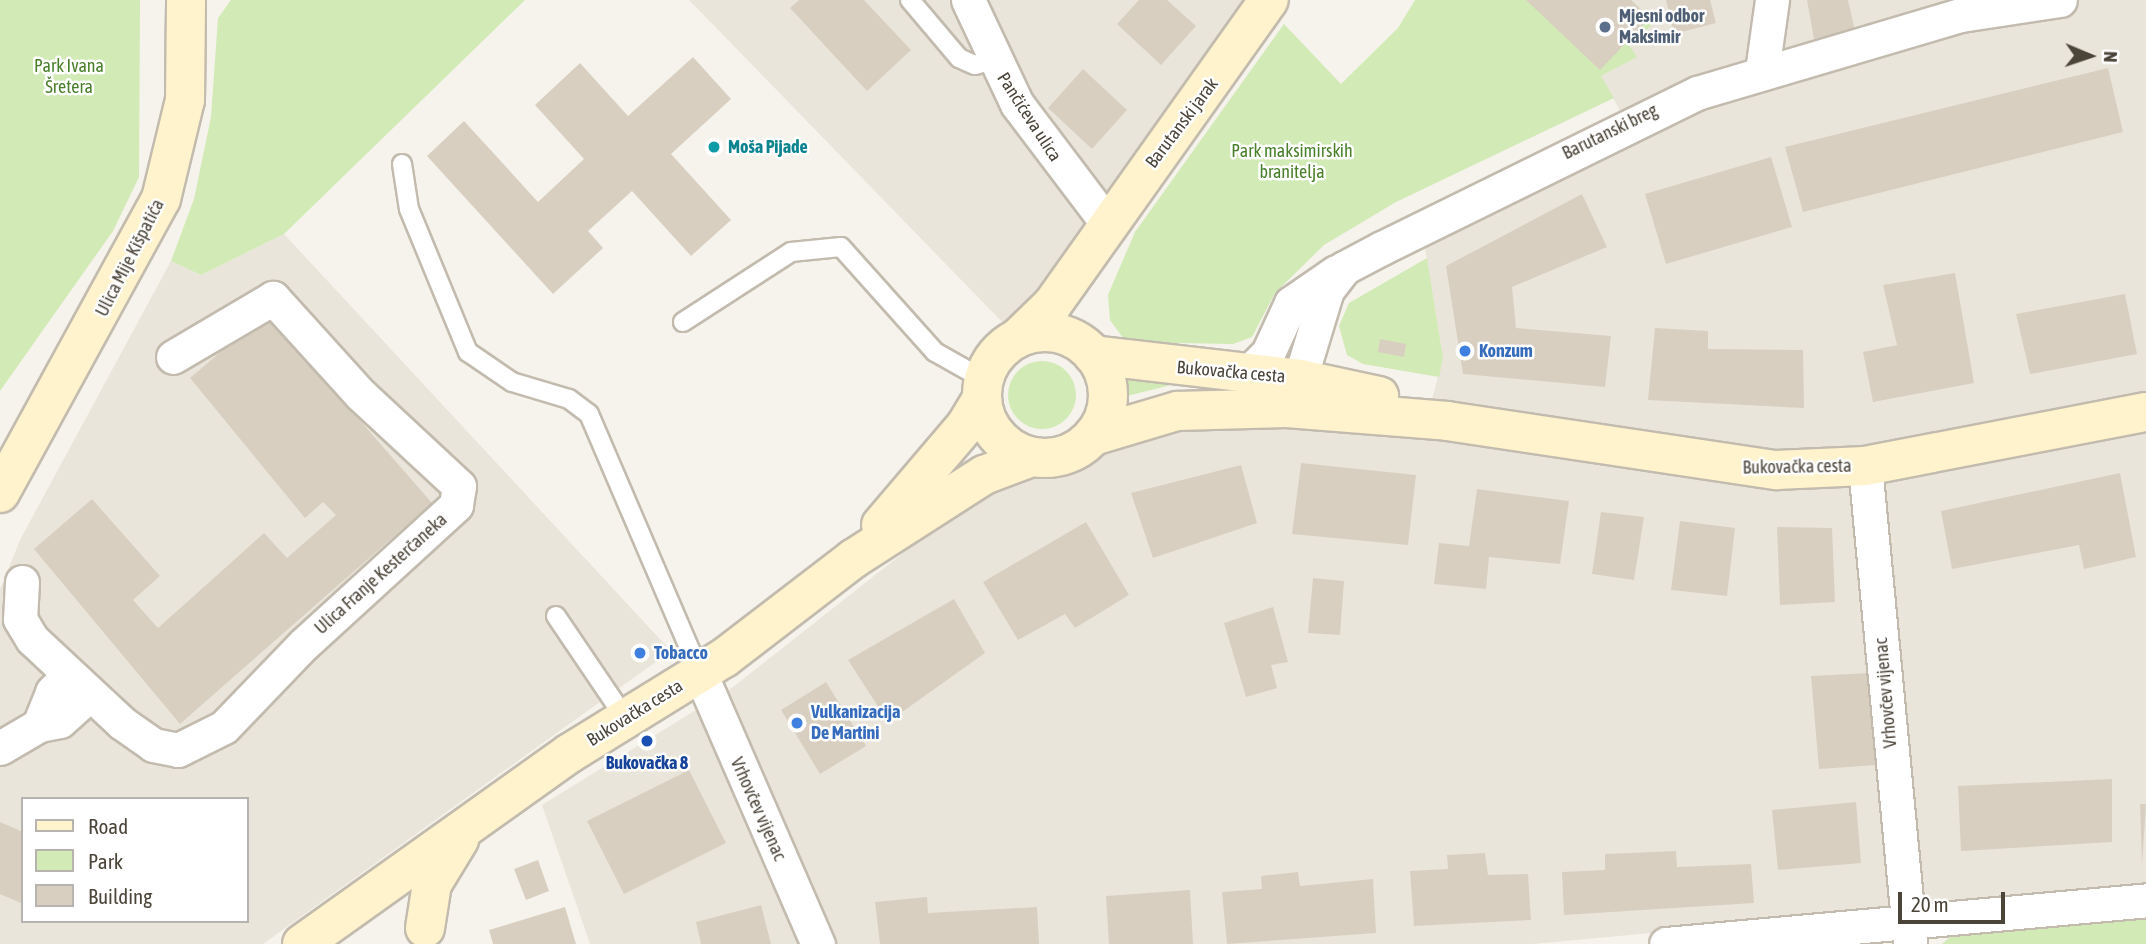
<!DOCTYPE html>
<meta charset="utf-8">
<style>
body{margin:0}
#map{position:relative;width:2146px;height:944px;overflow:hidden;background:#f6f3ec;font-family:"Asap Condensed",sans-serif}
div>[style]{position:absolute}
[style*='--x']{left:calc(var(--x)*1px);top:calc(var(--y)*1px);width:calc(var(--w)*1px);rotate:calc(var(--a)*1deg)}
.residential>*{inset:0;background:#eae5da}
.green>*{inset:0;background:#d2eab5}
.round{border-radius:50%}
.building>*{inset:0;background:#d8cfc1}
.roads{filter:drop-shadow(2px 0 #c2bbae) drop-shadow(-2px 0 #c2bbae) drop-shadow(0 2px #c2bbae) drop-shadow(0 -2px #c2bbae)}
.lane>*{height:18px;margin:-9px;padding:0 9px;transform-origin:9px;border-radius:9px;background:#fff}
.street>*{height:33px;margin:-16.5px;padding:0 16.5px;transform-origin:16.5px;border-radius:16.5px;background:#fff}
.secondary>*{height:38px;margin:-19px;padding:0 19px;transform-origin:19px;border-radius:19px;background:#fff3cd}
.secondary>.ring{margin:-19px;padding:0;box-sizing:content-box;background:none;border:38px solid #fff3cd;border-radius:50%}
.dots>*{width:19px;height:19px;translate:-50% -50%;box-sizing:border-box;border:4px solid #fff;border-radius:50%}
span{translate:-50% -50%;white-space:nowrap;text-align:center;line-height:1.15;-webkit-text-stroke:5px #fff;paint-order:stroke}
.service-label{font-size:18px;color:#4e5e75;font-weight:700}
.left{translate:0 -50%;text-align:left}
.park-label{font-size:18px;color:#4a7f2a}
.street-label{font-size:18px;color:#4b4439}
.culture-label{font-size:18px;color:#0d838f;font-weight:700}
.shop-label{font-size:18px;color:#366cbe;font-weight:700}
.transit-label{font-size:18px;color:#164399;font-weight:700}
.legend{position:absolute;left:21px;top:797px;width:228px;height:126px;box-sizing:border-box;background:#fff;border:2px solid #b7b4b0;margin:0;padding:9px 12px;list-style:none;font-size:21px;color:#4b4439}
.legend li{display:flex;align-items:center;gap:14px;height:35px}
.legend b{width:35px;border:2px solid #b7b4b0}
.north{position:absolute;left:2055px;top:21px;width:70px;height:70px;-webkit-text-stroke:5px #fff;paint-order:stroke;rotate:92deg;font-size:19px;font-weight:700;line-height:28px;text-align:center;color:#4b4439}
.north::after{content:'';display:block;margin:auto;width:24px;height:32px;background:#4b4439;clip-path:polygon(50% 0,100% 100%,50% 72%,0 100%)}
.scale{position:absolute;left:1898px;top:892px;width:107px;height:32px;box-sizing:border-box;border:4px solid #4b4439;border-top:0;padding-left:9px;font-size:21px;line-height:24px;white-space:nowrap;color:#4b4439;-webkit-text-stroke:5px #fff;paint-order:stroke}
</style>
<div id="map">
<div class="residential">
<div style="clip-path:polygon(689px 0,1250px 0,1035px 299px,1007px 327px)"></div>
<div style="clip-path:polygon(1631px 0,2146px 0,2146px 887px,1533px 944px,590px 944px,542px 805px,733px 687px,950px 516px,1023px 472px,1070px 466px,1197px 421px,1423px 434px,1443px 358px,1424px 242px,1633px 135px,1601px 76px,1636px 57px,1629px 45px)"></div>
<div style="clip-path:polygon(evenodd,284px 234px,671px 651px,263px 944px,0 944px,0 589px,21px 538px,171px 261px,201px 275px,284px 234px,23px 799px,247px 799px,247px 921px,23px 921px,23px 799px)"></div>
</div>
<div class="green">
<div style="clip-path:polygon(0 0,140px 0,139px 177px,113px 231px,0 391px)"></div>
<div style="clip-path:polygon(231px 0,525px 0,284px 234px,201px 275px,171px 261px,194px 199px,211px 117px,218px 18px)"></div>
<div style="clip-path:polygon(1415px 0,1631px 0,1653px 24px,1629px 45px,1637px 57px,1601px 76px,1614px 98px,1396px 202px,1324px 245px,1275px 293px,1252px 337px,1233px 344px,1126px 342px,1110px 320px,1108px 295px,1135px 232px,1284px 24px,1341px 84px,1398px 28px)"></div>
<div style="clip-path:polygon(1427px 258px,1443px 358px,1439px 377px,1363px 364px,1347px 355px,1339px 326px,1349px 303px)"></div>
<div class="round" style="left:1008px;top:361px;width:68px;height:68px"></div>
<div style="clip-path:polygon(1122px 375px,1191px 380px,1123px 397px)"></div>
<div style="clip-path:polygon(2146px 914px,2146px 944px,1942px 944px,1957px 931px)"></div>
</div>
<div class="building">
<div style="clip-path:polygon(799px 0,864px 0,911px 50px,867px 91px,790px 8px)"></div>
<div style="clip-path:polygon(1139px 0,1167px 0,1196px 26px,1161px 65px,1117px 24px)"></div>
<div style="clip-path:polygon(1526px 0,1631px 0,1650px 18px,1600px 70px)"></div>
<div style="clip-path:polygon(1666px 0,1710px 0,1716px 23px,1674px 34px)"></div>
<div style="clip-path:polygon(1807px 0,1848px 0,1855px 31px,1814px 39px)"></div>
<div style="clip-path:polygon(693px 57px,731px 99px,671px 154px,731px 220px,691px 256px,632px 191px,588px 231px,603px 248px,553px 294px,427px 156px,464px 121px,538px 202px,584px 159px,535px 105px,580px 63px,628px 116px)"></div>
<div style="clip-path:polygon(2108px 68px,2123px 132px,1803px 212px,1785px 147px)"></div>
<div style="clip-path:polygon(1083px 69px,1127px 110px,1092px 149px,1048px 108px)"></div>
<div style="clip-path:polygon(1771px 157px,1792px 227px,1666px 264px,1645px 194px)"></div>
<div style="clip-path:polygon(1582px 194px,1607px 247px,1512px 287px,1516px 328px,1611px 336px,1605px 387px,1463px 374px,1446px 266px)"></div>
<div style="clip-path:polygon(1955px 273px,1974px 383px,1873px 402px,1863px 352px,1897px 345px,1883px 285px)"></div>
<div style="clip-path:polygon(2125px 294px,2137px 354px,2030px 374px,2016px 314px)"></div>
<div style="clip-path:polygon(266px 313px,432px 503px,180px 724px,34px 549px,92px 499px,160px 576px,133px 600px,158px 628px,264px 533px,287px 558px,336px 515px,323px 502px,305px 518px,190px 378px)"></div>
<div style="clip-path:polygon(1655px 328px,1708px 331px,1708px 349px,1803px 350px,1804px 408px,1648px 400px)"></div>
<div style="clip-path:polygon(1380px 339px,1406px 344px,1404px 357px,1378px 352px)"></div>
<div style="clip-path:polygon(1301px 463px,1416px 475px,1408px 545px,1292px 534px)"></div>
<div style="clip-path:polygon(1241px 465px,1257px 523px,1153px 558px,1131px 493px)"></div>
<div style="clip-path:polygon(2120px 473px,2136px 557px,2084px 569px,2079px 545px,1952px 569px,1941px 511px)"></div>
<div style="clip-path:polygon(1477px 489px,1569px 501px,1560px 564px,1489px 557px,1486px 589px,1434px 584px,1439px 543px,1469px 546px)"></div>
<div style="clip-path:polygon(1601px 512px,1644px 517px,1634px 580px,1592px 574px)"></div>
<div style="clip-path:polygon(1680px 521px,1735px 528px,1727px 596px,1671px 590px)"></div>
<div style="clip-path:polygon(1086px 522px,1129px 595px,1075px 628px,1065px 614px,1018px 640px,983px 582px)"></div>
<div style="clip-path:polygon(1777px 527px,1832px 528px,1835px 602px,1780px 605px)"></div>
<div style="clip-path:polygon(1313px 578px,1344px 581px,1340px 635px,1308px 633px)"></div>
<div style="clip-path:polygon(954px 599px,985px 653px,888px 722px,848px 660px)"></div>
<div style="clip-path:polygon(1273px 607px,1288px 662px,1271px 665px,1277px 688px,1246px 697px,1224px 623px)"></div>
<div style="clip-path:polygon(1869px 673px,1877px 765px,1819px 769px,1811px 676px)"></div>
<div style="clip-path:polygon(826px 682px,866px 746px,820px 774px,781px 710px)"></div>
<div style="clip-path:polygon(689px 770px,726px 843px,624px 894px,587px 821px)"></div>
<div style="clip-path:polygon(2112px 779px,2112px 842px,1961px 851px,1958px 786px)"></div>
<div style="clip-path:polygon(1856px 802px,1861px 863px,1778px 870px,1772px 810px)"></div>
<div style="clip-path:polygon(2140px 804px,2146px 804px,2142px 865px)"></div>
<div style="clip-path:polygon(0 822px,23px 832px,23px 904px,0 894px)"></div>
<div style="clip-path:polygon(1676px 851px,1677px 867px,1751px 864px,1754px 903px,1564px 915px,1562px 872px,1605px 870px,1605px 854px)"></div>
<div style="clip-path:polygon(1485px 853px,1488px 875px,1528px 874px,1531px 920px,1414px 926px,1410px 871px,1448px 869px,1447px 855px)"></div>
<div style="clip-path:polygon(538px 860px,549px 891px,526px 900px,514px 869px)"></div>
<div style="clip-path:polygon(1298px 872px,1300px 886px,1373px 879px,1376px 933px,1227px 944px,1222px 892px,1262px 889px,1261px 876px)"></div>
<div style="clip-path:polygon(1190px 890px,1193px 944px,1109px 944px,1106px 896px)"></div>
<div style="clip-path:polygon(927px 897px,928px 913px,1037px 907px,1039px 944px,880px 944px,875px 902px)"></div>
<div style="clip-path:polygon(761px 905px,771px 944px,701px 944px,696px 922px)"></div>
<div style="clip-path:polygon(565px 907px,576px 944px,493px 944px,489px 930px)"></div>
</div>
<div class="roads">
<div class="lane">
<div style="--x:910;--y:0;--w:76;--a:49.8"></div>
<div style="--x:959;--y:58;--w:17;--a:24"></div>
<div style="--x:975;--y:65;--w:18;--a:-16"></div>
<div style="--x:402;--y:164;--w:46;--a:81.2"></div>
<div style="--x:409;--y:209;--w:155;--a:67.6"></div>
<div style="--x:468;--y:352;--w:53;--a:34.3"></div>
<div style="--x:512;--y:382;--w:59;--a:16.6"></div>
<div style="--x:569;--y:399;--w:25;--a:37"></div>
<div style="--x:589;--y:414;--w:282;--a:66.8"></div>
<div style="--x:683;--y:322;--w:129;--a:-32.9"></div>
<div style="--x:791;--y:252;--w:50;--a:-5.7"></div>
<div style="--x:841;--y:247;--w:141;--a:48.2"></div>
<div style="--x:935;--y:352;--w:55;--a:29.4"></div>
<div style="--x:556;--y:616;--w:123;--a:55.9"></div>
</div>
<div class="street">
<div style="--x:968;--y:0;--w:115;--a:64.8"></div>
<div style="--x:1017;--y:104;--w:149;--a:52.9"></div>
<div style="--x:1762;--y:71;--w:72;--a:-82"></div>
<div style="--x:1249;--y:372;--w:27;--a:-45"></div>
<div style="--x:1268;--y:353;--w:55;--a:-65.3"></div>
<div style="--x:1291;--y:303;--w:55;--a:-34.6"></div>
<div style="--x:1283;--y:399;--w:26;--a:-50"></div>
<div style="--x:1300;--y:379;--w:93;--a:-73.1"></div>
<div style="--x:1327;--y:290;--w:28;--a:-52"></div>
<div style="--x:1344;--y:268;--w:43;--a:-27.8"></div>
<div style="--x:1382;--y:248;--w:351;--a:-26.2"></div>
<div style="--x:1697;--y:93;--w:275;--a:-16.5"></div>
<div style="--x:1961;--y:15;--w:100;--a:-8.6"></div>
<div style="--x:1865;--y:466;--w:480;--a:84.6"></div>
<div style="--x:22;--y:582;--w:37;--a:93"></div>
<div style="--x:20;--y:619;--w:23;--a:59"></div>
<div style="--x:32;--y:639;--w:123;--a:43"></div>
<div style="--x:122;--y:723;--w:38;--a:35"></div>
<div style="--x:153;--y:745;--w:25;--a:11"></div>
<div style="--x:178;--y:750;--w:51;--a:-26.6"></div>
<div style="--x:224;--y:727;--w:115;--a:-46.1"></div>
<div style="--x:304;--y:644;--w:206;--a:-42.4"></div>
<div style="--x:456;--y:505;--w:19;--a:-81"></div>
<div style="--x:459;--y:486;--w:135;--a:-137.1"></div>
<div style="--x:360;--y:394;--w:130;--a:-132.2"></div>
<div style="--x:273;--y:298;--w:116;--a:149.5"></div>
<div style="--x:700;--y:673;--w:296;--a:66.5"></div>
<div style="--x:39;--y:725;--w:35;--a:-68"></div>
<div style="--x:52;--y:692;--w:25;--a:-45"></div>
<div style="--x:0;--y:748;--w:45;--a:-30.5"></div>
<div style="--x:39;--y:725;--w:21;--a:-11"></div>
<div style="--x:60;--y:721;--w:40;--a:-42"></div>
<div style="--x:1666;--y:944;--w:482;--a:-5.2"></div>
</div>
<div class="secondary">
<div class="ring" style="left:982px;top:332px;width:88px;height:88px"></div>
<div style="--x:1019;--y:337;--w:46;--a:-44.1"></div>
<div style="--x:1052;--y:305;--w:374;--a:-54.6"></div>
<div style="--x:1093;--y:355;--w:208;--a:6.6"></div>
<div style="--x:1300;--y:379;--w:81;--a:12.1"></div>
<div style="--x:1093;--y:436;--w:88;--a:-16.6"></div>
<div style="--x:1177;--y:411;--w:110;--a:-1.6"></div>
<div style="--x:1287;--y:408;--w:161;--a:4.6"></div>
<div style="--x:1447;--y:421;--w:333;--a:8.5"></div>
<div style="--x:1776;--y:470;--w:89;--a:-2.6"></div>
<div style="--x:1865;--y:466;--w:286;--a:-10.9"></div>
<div style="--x:0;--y:493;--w:335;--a:-61.3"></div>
<div style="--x:161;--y:199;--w:102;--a:-76.4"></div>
<div style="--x:185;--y:100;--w:100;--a:-89.4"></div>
<div style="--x:881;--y:525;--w:131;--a:-49.6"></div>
<div style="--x:966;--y:425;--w:31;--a:-59"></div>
<div style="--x:425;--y:928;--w:45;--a:-81"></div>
<div style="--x:432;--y:884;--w:52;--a:-58.5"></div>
<div style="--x:302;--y:944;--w:329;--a:-35.5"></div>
<div style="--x:570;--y:753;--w:181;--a:-31.7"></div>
<div style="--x:724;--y:658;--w:163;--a:-37.5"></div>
<div style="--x:853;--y:559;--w:156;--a:-32.7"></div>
<div style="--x:984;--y:475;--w:51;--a:-20.6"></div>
</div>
</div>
<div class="dots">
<div style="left:1605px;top:27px;background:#5c6f8a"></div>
<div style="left:714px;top:147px;background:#0f9aa8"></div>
<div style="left:1465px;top:351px;background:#3f7fe0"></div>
<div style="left:640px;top:653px;background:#3f7fe0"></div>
<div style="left:797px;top:723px;background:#3f7fe0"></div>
<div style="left:647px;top:741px;background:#1a4fb4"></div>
</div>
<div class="service-label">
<span class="left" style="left:1619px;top:27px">Mjesni odbor<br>Maksimir</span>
</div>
<div class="park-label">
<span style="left:69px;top:77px">Park Ivana<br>Šretera</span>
<span style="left:1292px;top:162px">Park maksimirskih<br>branitelja</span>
</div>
<div class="street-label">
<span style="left:1029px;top:117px;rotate:57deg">Pančićeva ulica</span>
<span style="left:1182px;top:123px;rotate:-53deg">Barutanski jarak</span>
<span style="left:1610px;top:132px;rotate:-26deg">Barutanski breg</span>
<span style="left:130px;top:258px;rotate:-63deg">Ulica Mije Kišpatića</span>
<span style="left:1231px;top:372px;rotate:5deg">Bukovačka cesta</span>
<span style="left:1797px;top:467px;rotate:-1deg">Bukovačka cesta</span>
<span style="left:381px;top:574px;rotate:-42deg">Ulica Franje Kesterčaneka</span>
<span style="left:1886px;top:693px;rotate:-95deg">Vrhovčev vijenac</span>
<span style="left:635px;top:713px;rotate:-32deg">Bukovačka cesta</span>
<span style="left:758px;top:809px;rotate:66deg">Vrhovčev vijenac</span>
</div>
<div class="culture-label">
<span class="left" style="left:728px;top:147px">Moša Pijade</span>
</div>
<div class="shop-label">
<span class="left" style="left:1479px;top:351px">Konzum</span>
<span class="left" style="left:654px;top:653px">Tobacco</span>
<span class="left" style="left:811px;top:723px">Vulkanizacija<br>De Martini</span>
</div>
<div class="transit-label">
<span style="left:647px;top:763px">Bukovačka 8</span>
</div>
<ul class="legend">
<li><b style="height:9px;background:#fff3cd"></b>Road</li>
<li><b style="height:19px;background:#d2eab5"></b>Park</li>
<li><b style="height:19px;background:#d8cfc1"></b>Building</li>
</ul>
<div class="north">N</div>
<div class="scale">20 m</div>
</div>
